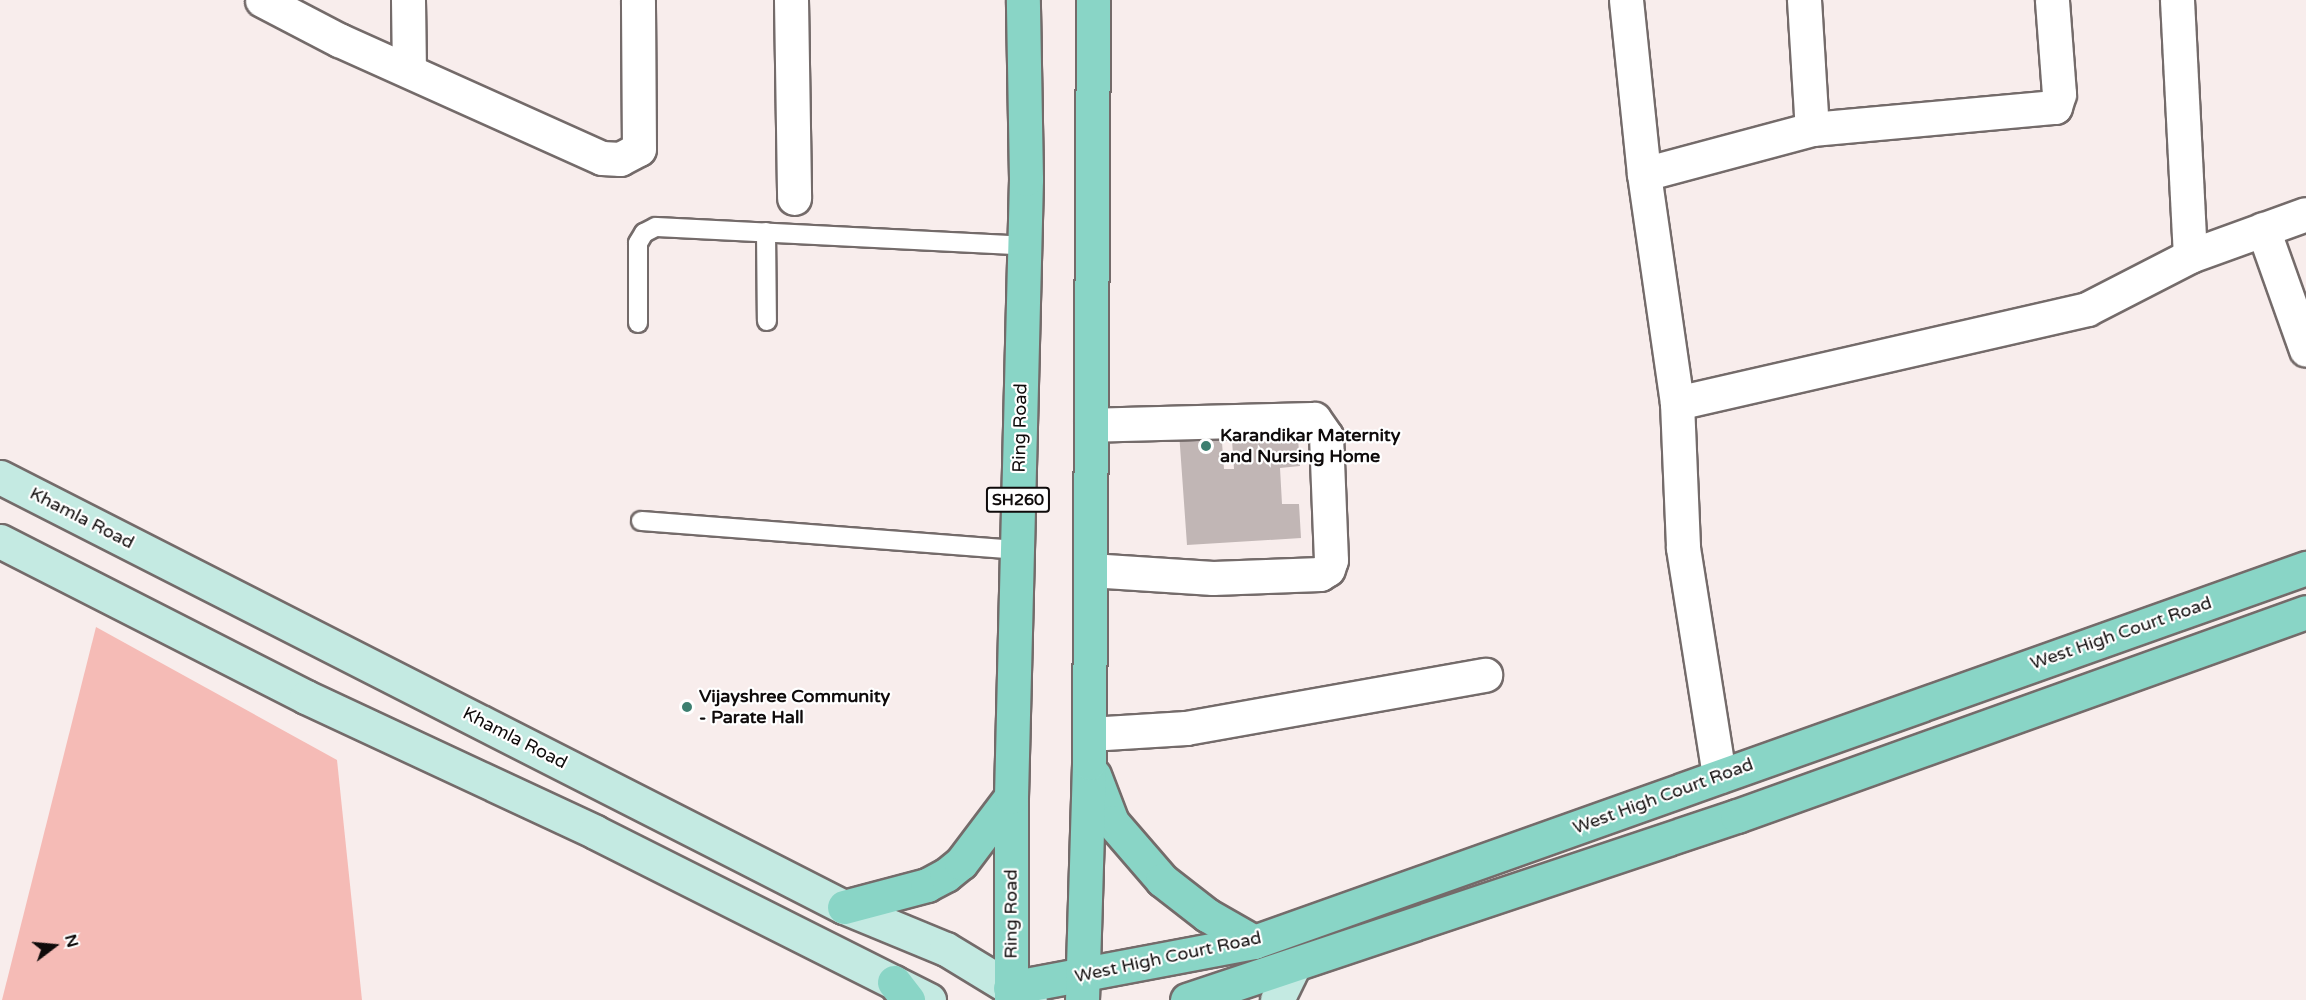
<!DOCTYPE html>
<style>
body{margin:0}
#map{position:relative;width:2306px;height:1000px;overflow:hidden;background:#f8edec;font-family:"Varela Round",sans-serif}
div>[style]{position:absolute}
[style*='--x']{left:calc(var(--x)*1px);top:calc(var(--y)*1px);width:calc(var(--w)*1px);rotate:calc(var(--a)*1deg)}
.green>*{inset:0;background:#f5bbb6}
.building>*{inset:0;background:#c1b6b5}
.roads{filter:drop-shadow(2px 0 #746b6a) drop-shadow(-2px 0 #746b6a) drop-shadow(0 2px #746b6a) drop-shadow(0 -2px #746b6a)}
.lane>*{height:18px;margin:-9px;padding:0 9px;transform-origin:9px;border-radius:9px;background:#fff}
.street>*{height:33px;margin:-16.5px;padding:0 16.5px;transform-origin:16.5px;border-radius:16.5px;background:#fff}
.secondary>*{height:33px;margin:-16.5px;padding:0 16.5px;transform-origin:16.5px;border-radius:16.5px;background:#c4eae2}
.primary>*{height:33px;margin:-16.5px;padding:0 16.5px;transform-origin:16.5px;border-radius:16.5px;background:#89d5c6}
.dots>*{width:16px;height:16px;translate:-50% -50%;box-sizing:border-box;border:3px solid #fff;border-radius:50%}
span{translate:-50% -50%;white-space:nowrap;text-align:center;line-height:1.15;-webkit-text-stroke:4.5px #fff;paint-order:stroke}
.shield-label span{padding:2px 4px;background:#fff;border:2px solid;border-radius:4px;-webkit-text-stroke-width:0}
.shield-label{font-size:16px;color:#0f0b0b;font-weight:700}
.street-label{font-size:18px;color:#0f0b0b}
.poi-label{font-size:18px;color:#0f0b0b;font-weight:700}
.left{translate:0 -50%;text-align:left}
.north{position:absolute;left:24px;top:916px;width:60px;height:60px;-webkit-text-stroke:4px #fff;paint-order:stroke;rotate:74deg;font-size:16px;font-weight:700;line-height:24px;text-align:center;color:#0f0b0b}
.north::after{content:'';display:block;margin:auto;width:21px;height:27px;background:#0f0b0b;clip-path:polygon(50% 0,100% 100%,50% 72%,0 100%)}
</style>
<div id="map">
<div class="green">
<div style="clip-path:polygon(96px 627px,337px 760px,362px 1000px,2px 1000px)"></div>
</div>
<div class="building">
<div style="clip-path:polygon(1297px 424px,1300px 466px,1280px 468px,1282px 504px,1299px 504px,1301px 538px,1187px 545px,1179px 432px,1221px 429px,1224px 469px,1234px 469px,1231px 426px)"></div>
</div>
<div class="roads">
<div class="lane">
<div style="--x:766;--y:232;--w:89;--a:89.4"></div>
<div style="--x:638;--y:323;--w:80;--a:-90"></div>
<div style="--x:638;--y:243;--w:12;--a:-59"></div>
<div style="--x:644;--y:233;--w:13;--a:-27"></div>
<div style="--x:656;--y:227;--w:369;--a:2.9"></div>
<div style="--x:641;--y:521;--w:377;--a:4.4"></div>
</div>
<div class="street">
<div style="--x:262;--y:0;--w:87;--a:27.5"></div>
<div style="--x:339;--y:40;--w:288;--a:24.2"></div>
<div style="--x:602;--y:158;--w:18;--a:3"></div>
<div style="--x:620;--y:159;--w:21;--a:-28"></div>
<div style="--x:639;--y:149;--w:149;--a:-90.4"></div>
<div style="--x:408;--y:0;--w:69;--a:89.2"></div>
<div style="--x:791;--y:0;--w:198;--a:89.1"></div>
<div style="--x:1626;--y:0;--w:175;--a:84.1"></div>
<div style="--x:1644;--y:174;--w:231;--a:81.8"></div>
<div style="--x:1677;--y:403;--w:145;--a:87.6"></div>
<div style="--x:1683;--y:548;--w:231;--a:81"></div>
<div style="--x:1804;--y:0;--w:129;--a:86.5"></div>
<div style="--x:1812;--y:129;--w:244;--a:-5.2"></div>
<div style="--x:2055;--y:107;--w:14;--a:-73"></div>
<div style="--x:2059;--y:94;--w:94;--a:-94.3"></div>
<div style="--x:2177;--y:0;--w:256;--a:87.1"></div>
<div style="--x:1644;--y:174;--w:174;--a:-15"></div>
<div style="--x:2263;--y:229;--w:128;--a:70.4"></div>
<div style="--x:1677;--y:403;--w:421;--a:-12.9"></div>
<div style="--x:2087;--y:309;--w:116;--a:-27.2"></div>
<div style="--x:2190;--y:256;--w:123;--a:-19.9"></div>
<div style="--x:1090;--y:570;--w:123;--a:3.7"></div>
<div style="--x:1213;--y:578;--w:107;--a:-2.1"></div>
<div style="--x:1320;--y:574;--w:9;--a:-32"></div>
<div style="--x:1328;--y:569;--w:9;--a:-72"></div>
<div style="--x:1331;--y:560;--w:124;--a:-92.3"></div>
<div style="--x:1326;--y:436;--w:21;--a:-125"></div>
<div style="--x:1314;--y:419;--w:223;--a:178.5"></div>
<div style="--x:1089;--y:734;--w:97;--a:-3.5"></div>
<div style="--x:1186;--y:728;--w:304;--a:-10.1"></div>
</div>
<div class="secondary">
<div style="--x:0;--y:477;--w:947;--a:27"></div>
<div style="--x:844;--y:907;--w:110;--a:22.4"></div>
<div style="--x:946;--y:949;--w:98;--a:31.3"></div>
<div style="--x:0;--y:541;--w:343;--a:27"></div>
<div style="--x:306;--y:697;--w:319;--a:25"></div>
<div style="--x:595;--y:832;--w:374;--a:26.7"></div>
<div style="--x:1277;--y:1000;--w:37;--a:-64"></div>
</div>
<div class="primary">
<div style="--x:1094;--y:775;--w:50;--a:69"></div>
<div style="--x:1112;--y:822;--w:77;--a:49.2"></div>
<div style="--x:1162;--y:880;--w:57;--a:37.9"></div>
<div style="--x:1207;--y:915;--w:54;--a:29.9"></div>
<div style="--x:844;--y:907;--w:86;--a:-14.8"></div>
<div style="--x:927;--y:885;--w:21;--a:-28"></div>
<div style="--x:946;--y:875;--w:19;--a:-39"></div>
<div style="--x:961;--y:863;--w:83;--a:-52.9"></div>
<div style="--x:894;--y:982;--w:23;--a:52"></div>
<div style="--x:1010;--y:988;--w:248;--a:-10.7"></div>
<div style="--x:1254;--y:942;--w:1117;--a:-19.57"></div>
<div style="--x:1011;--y:1000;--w:203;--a:-90"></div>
<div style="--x:1011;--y:797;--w:618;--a:-88.61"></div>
<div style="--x:1026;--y:179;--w:179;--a:-91"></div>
<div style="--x:1082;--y:1000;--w:237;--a:-88.3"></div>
<div style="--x:1089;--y:763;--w:763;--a:-89.7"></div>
<div style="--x:1187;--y:1000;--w:580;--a:-18.5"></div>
<div style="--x:1737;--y:816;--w:604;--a:-19.72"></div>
</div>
</div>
<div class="dots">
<div style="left:1206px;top:446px;background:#3d7f70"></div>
<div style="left:687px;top:707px;background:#3d7f70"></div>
</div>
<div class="shield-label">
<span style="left:1018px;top:500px">SH260</span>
</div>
<div class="street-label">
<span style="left:1020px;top:428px;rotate:-89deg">Ring Road</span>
<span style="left:82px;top:518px;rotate:27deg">Khamla Road</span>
<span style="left:2121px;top:633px;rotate:-19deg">West High Court Road</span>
<span style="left:515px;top:738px;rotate:27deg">Khamla Road</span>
<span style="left:1663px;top:796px;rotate:-20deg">West High Court Road</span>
<span style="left:1011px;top:914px;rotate:-90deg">Ring Road</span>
<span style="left:1168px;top:957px;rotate:-12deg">West High Court Road</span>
</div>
<div class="poi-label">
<span class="left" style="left:1220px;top:446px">Karandikar Maternity<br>and Nursing Home</span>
<span class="left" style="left:699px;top:707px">Vijayshree Community<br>- Parate Hall</span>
</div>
<div class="north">N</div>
</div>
